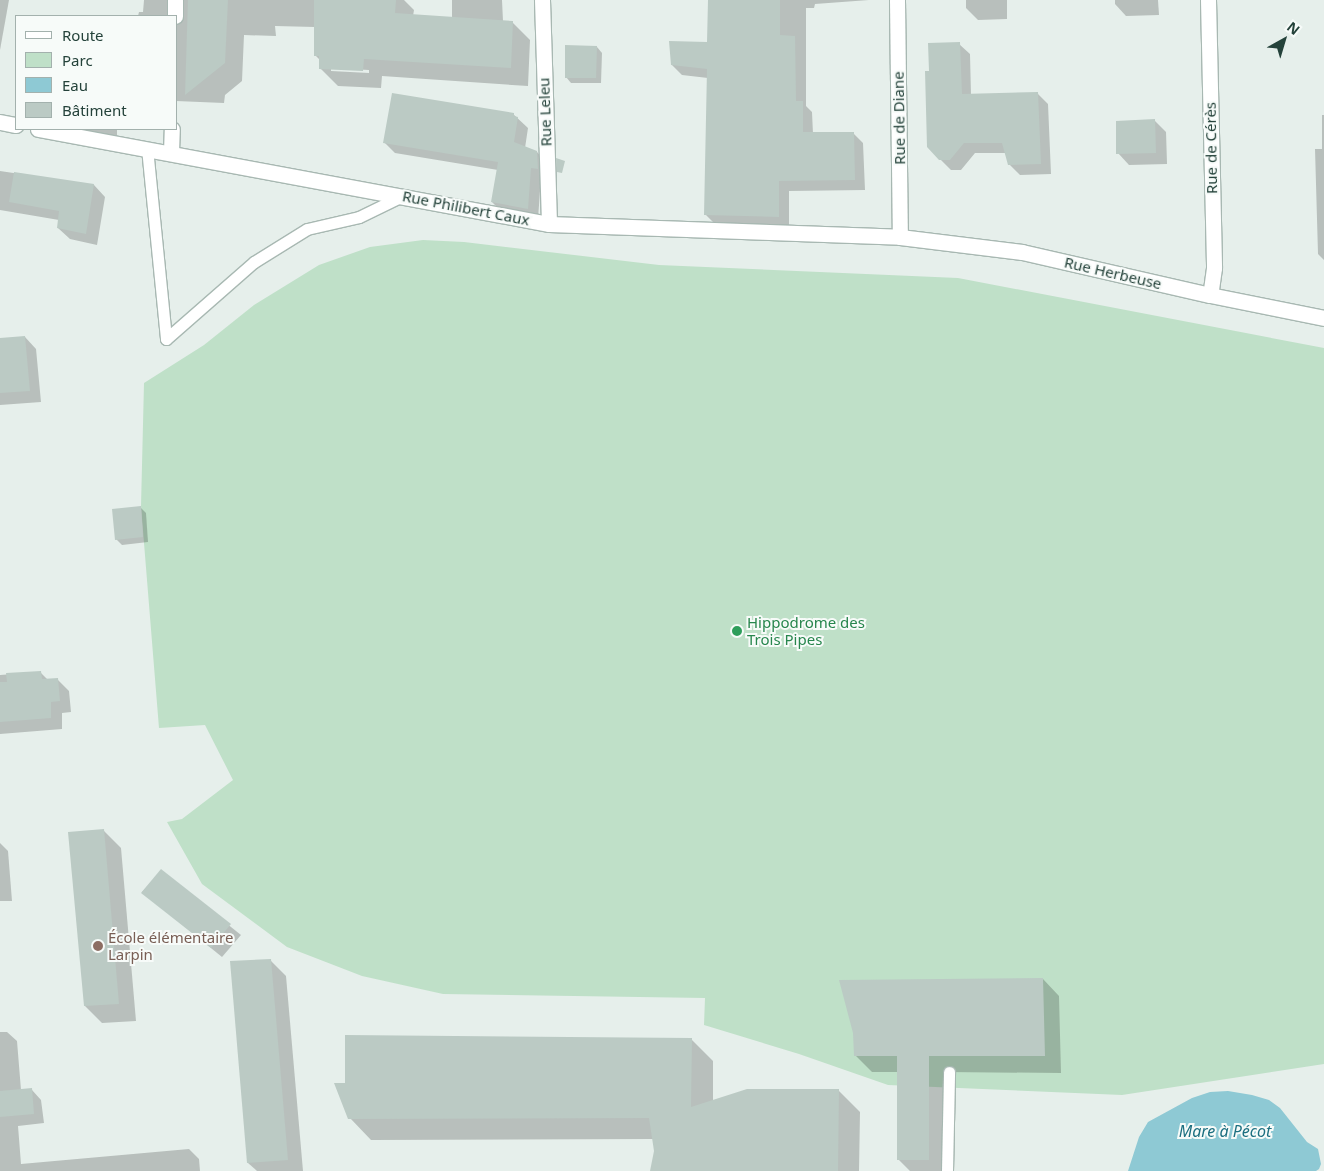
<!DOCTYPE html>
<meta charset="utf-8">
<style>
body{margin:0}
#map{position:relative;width:1324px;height:1171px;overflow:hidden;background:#e6efeb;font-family:"Noto Sans",sans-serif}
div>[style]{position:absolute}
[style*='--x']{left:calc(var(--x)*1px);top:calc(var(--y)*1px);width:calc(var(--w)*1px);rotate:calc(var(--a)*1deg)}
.green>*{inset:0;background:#bfe0c8}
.water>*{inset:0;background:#8ec9d4}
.shadow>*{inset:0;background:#0003}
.building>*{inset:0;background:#bbcac4}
.roads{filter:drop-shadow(1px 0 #a8b8b2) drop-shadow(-1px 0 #a8b8b2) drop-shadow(0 1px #a8b8b2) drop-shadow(0 -1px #a8b8b2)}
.service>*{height:11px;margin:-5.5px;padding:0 5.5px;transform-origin:5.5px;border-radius:5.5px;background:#fff}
.minor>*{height:15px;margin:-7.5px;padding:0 7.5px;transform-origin:7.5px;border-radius:7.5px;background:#fff}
.dots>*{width:14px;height:14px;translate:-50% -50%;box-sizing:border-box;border:2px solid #f7fbf9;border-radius:50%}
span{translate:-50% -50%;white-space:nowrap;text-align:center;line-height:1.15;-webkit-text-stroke:4px #f7fbf9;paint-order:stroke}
.street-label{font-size:15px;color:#24423a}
.leisure-label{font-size:15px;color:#27864d}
.left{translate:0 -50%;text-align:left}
.education-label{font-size:15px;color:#785e54}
.water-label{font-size:16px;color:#1c6f80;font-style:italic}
.legend{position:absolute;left:15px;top:15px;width:162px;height:115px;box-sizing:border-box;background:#f7fbf9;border:1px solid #a3b1ad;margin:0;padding:6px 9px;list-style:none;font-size:15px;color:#24423a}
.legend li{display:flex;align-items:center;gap:10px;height:25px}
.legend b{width:25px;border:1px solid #a3b1ad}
.north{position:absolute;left:1259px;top:15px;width:50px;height:50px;-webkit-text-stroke:4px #f7fbf9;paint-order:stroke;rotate:39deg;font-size:14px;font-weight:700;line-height:20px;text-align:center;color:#24423a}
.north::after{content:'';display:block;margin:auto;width:18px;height:22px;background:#24423a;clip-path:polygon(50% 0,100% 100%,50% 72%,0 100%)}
</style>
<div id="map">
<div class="green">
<div style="clip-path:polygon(423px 240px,464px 242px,659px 265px,958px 278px,1324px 348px,1324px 1064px,1122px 1095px,888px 1085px,799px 1054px,704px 1025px,705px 998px,443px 994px,362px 976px,287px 947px,202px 884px,167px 822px,182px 819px,233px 780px,205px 725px,159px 728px,141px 506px,144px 383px,204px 345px,254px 305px,319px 265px,370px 247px)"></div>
</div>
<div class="water">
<div style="clip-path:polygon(1228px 1091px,1252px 1095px,1269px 1100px,1280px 1108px,1307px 1142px,1318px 1149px,1321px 1164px,1319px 1169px,1316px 1171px,1128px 1171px,1139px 1137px,1148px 1122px,1192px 1098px,1210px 1092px)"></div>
</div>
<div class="shadow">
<div style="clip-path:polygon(0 0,9px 0,0 50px)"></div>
<div style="clip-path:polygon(evenodd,144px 0,404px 0,414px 10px,413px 16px,452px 18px,452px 0,502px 0,503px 21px,512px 22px,530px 40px,528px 86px,382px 76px,381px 88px,338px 86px,320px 68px,320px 60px,315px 55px,315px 27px,275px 26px,276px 36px,244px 35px,242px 81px,225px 95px,224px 103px,176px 101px,176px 16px,138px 16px,139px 12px,143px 12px,144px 0,331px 68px,369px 70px,369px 73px,331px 71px,331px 68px)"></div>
<div style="clip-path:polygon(709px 0,869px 0,815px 4px,814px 8px,806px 8px,806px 106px,812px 112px,813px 134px,853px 133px,863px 143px,865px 190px,789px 191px,789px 227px,716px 225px,706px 215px,708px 78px,682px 75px,672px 65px,708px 43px)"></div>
<div style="clip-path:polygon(966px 0,1007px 0,1007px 19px,978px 20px,966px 8px)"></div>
<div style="clip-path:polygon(1115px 0,1158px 0,1159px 15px,1126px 16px,1115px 4px)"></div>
<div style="clip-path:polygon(959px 44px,970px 54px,971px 95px,1037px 93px,1048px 104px,1051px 174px,1020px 175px,1009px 164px,1006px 153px,975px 153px,961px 170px,951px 170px,940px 159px,930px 72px)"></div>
<div style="clip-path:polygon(597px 47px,602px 53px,601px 83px,571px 83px,566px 77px)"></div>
<div style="clip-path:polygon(513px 114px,528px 128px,525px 148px,537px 152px,547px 163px,541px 177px,538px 219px,502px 212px,492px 202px,498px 170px,395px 153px,384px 142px)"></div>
<div style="clip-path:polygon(1322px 115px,1324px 115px,1324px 260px,1318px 254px,1315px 149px,1322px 149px)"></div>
<div style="clip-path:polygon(1155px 121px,1166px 132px,1167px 164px,1129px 165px,1118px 153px)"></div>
<div style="clip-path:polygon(86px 129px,117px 129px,117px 142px,95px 138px)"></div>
<div style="clip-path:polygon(0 171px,94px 185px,105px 197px,97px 245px,70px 239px,58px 228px,59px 220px,0 210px)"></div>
<div style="clip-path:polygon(25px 337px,36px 349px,41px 402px,0 405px,0 339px)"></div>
<div style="clip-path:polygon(140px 507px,146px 513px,148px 542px,122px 545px,116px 539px)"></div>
<div style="clip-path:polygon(40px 672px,48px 680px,57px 679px,69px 691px,71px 712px,62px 713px,62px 729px,0 734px,0 675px)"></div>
<div style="clip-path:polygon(103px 830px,121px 848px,136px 1021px,102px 1023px,85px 1006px)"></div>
<div style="clip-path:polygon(0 843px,8px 851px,12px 901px,0 901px)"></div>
<div style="clip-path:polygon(161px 871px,241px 935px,222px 957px,142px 892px)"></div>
<div style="clip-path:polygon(270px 960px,286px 976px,303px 1171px,257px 1171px,248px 1163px)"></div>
<div style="clip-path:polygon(1043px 979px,1059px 996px,1061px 1073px,945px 1072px,945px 1171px,910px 1171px,898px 1159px,898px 1072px,872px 1072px,856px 1056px)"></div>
<div style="clip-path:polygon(0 1032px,7px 1032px,17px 1041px,21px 1090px,32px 1090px,41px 1100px,44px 1123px,18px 1126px,21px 1164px,189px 1149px,199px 1159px,200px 1171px,0 1171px)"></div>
<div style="clip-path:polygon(692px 1040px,713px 1061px,713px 1101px,838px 1090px,860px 1112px,859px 1171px,652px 1171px,655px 1151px,653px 1139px,371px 1140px,350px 1118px,346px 1084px)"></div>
</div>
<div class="building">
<div style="clip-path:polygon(188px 0,228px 0,225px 63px,185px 95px)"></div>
<div style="clip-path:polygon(314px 0,396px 0,395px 13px,513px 21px,511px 68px,364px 59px,363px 71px,319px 69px,319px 56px,314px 56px)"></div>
<div style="clip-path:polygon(708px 0,780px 0,780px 35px,795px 36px,796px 101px,803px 101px,803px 132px,854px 132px,855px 180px,779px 181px,779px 217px,704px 215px,707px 69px,671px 65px,669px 41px,707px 42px)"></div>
<div style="clip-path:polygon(960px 42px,962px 94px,1038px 92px,1041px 164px,1008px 165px,1002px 143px,964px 143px,950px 160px,939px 160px,927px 147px,925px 71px,929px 71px,928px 43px)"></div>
<div style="clip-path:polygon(565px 45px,597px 46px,596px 78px,565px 78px)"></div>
<div style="clip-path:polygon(392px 93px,514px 113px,514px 116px,518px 117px,514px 142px,537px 151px,538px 169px,531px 168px,528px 209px,491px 202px,498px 162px,383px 143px)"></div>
<div style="clip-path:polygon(1155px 119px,1156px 153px,1116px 154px,1116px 121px)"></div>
<div style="clip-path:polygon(556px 158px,565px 161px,562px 173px,557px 172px)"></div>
<div style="clip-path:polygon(14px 172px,94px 184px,86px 234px,57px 228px,59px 211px,9px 202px)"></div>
<div style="clip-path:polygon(25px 336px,30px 391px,0 393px,0 338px)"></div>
<div style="clip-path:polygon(141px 506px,143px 537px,115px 540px,112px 509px)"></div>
<div style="clip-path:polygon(41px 671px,42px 679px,58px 678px,60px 701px,51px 702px,51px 718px,0 722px,0 682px,7px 682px,6px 673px)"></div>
<div style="clip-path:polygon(104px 829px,119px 1004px,84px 1006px,68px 832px)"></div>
<div style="clip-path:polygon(161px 869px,231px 924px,211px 948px,141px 893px)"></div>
<div style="clip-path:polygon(271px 959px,288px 1160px,247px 1163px,230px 961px)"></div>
<div style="clip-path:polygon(1043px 978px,1045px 1056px,929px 1056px,929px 1160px,897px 1160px,897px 1056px,854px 1056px,853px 1033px,839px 980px)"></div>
<div style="clip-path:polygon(345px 1035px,692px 1038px,691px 1107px,747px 1089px,839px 1089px,838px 1171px,650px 1171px,654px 1151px,649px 1118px,348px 1119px,334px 1083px,345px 1083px)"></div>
<div style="clip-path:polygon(32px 1088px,34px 1114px,0 1117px,0 1091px)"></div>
</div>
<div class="roads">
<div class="service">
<div style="--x:147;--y:148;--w:192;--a:84.3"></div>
<div style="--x:166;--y:339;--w:117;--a:-41.2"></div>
<div style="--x:254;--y:262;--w:62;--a:-31.9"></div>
<div style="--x:307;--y:229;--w:53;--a:-13"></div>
<div style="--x:359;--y:217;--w:48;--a:-26"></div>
<div style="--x:947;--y:1171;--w:99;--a:-88.8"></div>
</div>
<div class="minor">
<div style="--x:542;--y:0;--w:224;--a:88.2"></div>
<div style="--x:897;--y:0;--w:237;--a:89.3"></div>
<div style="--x:1208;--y:0;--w:268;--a:88.7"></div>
<div style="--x:1214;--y:268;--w:27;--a:98"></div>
<div style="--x:175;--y:16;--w:16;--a:-90"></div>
<div style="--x:0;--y:122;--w:16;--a:11"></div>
<div style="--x:38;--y:129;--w:520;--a:10.53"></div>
<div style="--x:549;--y:224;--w:351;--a:2.1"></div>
<div style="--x:900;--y:237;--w:123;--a:7"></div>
<div style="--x:1022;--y:252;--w:193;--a:12.9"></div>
<div style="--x:1210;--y:295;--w:116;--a:11.4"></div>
<div style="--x:171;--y:152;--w:23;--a:-88"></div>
</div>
</div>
<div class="dots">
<div style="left:737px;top:631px;background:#2e9e5b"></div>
<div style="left:98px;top:946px;background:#8d6e63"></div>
</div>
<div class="street-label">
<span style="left:545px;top:112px;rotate:-92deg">Rue Leleu</span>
<span style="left:899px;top:118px;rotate:-91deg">Rue de Diane</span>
<span style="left:1211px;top:148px;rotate:-91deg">Rue de Cérès</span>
<span style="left:466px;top:208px;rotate:11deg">Rue Philibert Caux</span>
<span style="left:1113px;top:273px;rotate:13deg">Rue Herbeuse</span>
</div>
<div class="leisure-label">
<span class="left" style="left:747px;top:631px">Hippodrome des<br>Trois Pipes</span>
</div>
<div class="education-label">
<span class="left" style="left:108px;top:946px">École élémentaire<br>Larpin</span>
</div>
<div class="water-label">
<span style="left:1225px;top:1131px">Mare à Pécot</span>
</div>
<ul class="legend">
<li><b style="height:6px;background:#fff"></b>Route</li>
<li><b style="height:14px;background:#bfe0c8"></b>Parc</li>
<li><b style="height:14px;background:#8ec9d4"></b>Eau</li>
<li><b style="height:14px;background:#bbcac4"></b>Bâtiment</li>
</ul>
<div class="north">N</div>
</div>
